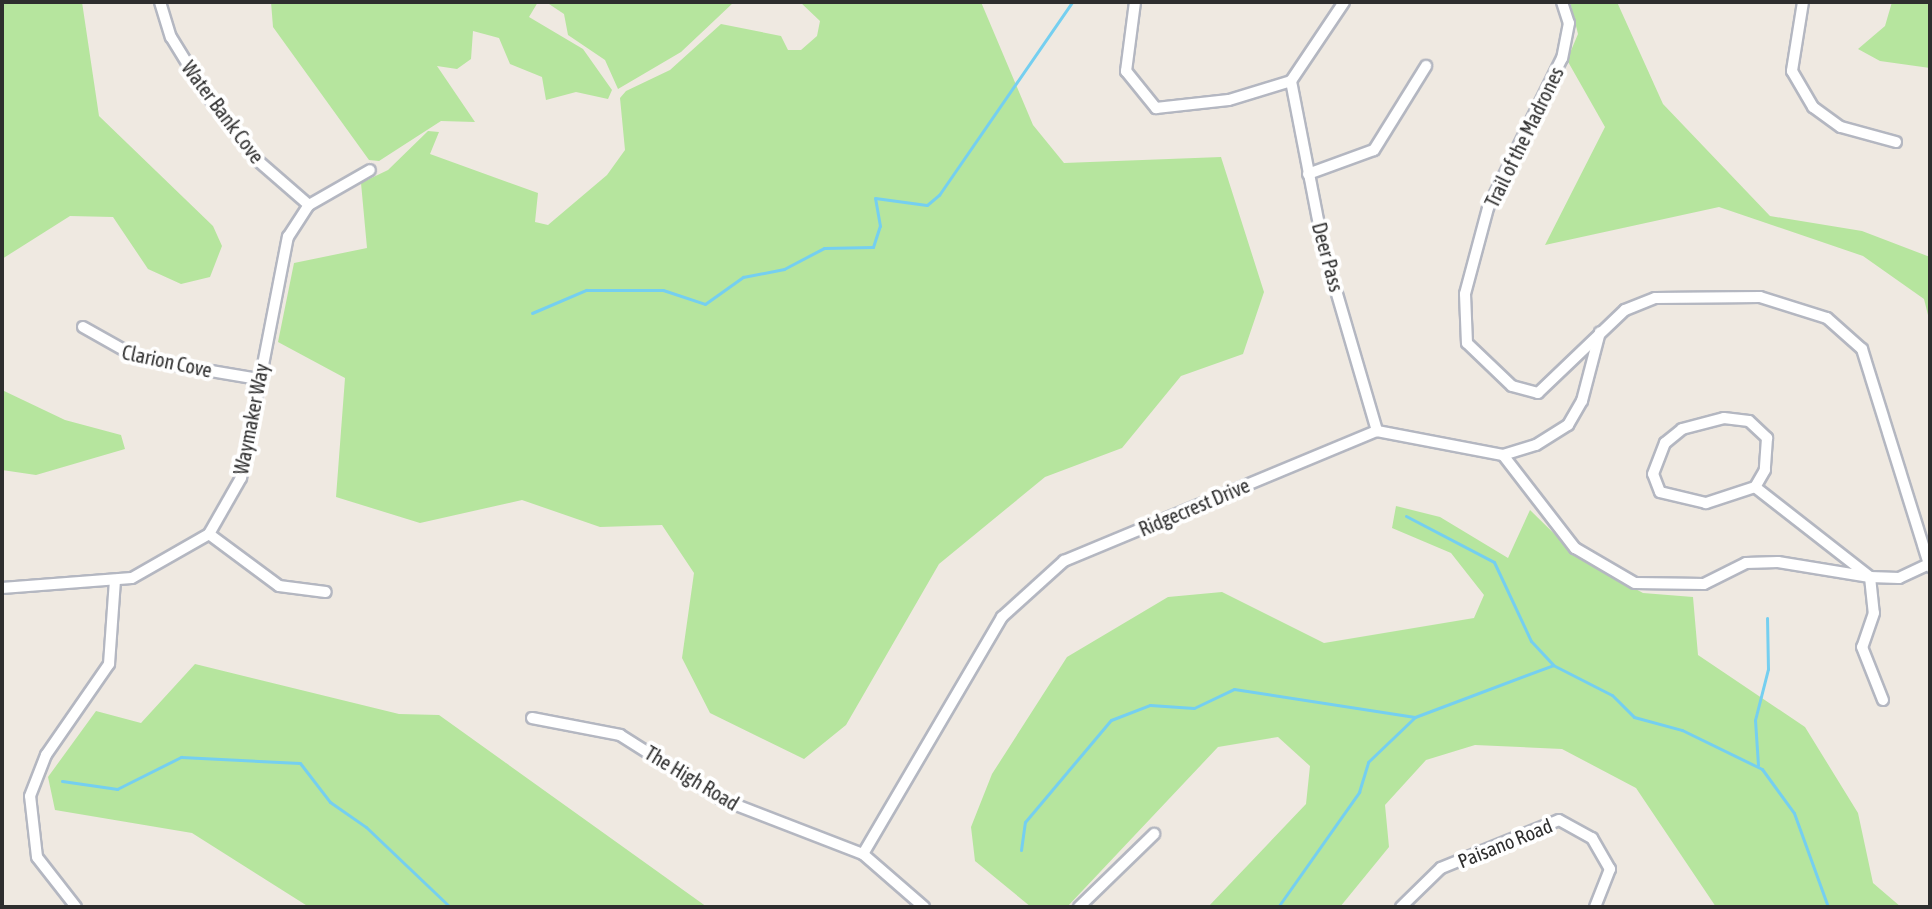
<!DOCTYPE html>
<style>
body{margin:0}
#map{position:relative;width:1932px;height:909px;overflow:hidden;background:#efe9e1;font-family:"Asap Condensed",sans-serif}
div>[style]{position:absolute}
[style*='--x']{left:calc(var(--x)*1px);top:calc(var(--y)*1px);width:calc(var(--w)*1px);rotate:calc(var(--a)*1deg)}
.green>*{inset:0;background:#b6e59e}
.stream>*{height:3px;margin:-1.5px;padding:0 1.5px;transform-origin:1.5px;border-radius:1.5px;background:#75cff0}
.roads{filter:drop-shadow(2px 0 #b4b7c1) drop-shadow(-2px 0 #b4b7c1) drop-shadow(0 2px #b4b7c1) drop-shadow(0 -2px #b4b7c1)}
.minor>*{height:10px;margin:-5px;padding:0 5px;transform-origin:5px;border-radius:5px;background:#fff}
span{translate:-50% -50%;white-space:nowrap;text-align:center;line-height:1.15;-webkit-text-stroke:8px #fff;paint-order:stroke}
.street-label{font-size:20px;color:#2e2e2e}
.frame{position:absolute;inset:0;border:4px solid #2e2e2e;pointer-events:none}
</style>
<div id="map">
<div class="green">
<div style="clip-path:polygon(2px 2px,82px 2px,99px 116px,213px 226px,222px 246px,210px 277px,181px 284px,148px 269px,113px 217px,70px 216px,2px 259px)"></div>
<div style="clip-path:polygon(271px 2px,538px 2px,529px 17px,583px 49px,612px 90px,608px 99px,576px 92px,546px 100px,542px 77px,510px 64px,499px 38px,473px 31px,471px 59px,457px 69px,437px 66px,475px 122px,441px 121px,379px 161px,369px 160px,273px 27px)"></div>
<div style="clip-path:polygon(546px 2px,734px 2px,681px 52px,618px 89px,605px 60px,568px 35px,564px 14px)"></div>
<div style="clip-path:polygon(800px 2px,981px 2px,1033px 125px,1064px 163px,1221px 157px,1264px 292px,1243px 354px,1181px 376px,1122px 448px,1045px 477px,939px 564px,846px 725px,804px 759px,710px 713px,682px 658px,694px 573px,662px 525px,600px 527px,522px 500px,420px 523px,336px 497px,345px 378px,278px 342px,294px 263px,367px 248px,361px 183px,388px 170px,428px 131px,439px 132px,430px 154px,538px 193px,535px 222px,548px 225px,607px 175px,625px 150px,620px 98px,626px 91px,670px 70px,721px 24px,781px 36px,788px 50px,801px 50px,817px 36px,820px 21px)"></div>
<div style="clip-path:polygon(1570px 2px,1617px 2px,1663px 104px,1770px 216px,1862px 231px,1930px 257px,1930px 323px,1924px 299px,1863px 256px,1719px 207px,1545px 245px,1605px 127px,1567px 60px,1578px 34px)"></div>
<div style="clip-path:polygon(1892px 2px,1930px 2px,1930px 68px,1880px 61px,1858px 49px,1885px 26px)"></div>
<div style="clip-path:polygon(2px 390px,65px 420px,121px 435px,125px 449px,36px 475px,2px 470px)"></div>
<div style="clip-path:polygon(1396px 506px,1440px 517px,1508px 558px,1530px 510px,1580px 559px,1643px 593px,1693px 597px,1698px 655px,1805px 727px,1858px 813px,1873px 883px,1901px 907px,1716px 907px,1636px 788px,1562px 749px,1475px 745px,1426px 760px,1385px 805px,1389px 847px,1340px 907px,1208px 907px,1306px 804px,1310px 766px,1278px 737px,1218px 747px,1067px 907px,1031px 907px,975px 861px,971px 827px,992px 774px,1067px 657px,1168px 597px,1222px 592px,1324px 643px,1474px 618px,1484px 595px,1451px 553px,1392px 528px)"></div>
<div style="clip-path:polygon(195px 664px,399px 714px,439px 715px,707px 907px,309px 907px,192px 833px,55px 810px,48px 777px,96px 711px,141px 723px)"></div>
</div>
<div class="stream">
<div style="--x:532;--y:313;--w:59;--a:-23.1"></div>
<div style="--x:586;--y:290;--w:77;--a:0"></div>
<div style="--x:663;--y:290;--w:44;--a:18.4"></div>
<div style="--x:705;--y:304;--w:47;--a:-35.4"></div>
<div style="--x:743;--y:277;--w:42;--a:-11"></div>
<div style="--x:784;--y:269;--w:45;--a:-27.7"></div>
<div style="--x:824;--y:248;--w:49;--a:-1.2"></div>
<div style="--x:873;--y:247;--w:22;--a:-72"></div>
<div style="--x:880;--y:226;--w:28;--a:-100"></div>
<div style="--x:875;--y:198;--w:52;--a:7.7"></div>
<div style="--x:927;--y:205;--w:16;--a:-40"></div>
<div style="--x:939;--y:195;--w:234;--a:-55.4"></div>
<div style="--x:1406;--y:516;--w:99;--a:27.6"></div>
<div style="--x:1494;--y:562;--w:87;--a:64.9"></div>
<div style="--x:1531;--y:641;--w:33;--a:47"></div>
<div style="--x:1553;--y:665;--w:66;--a:27"></div>
<div style="--x:1612;--y:695;--w:31;--a:45"></div>
<div style="--x:1634;--y:717;--w:50;--a:15.2"></div>
<div style="--x:1682;--y:730;--w:89;--a:26"></div>
<div style="--x:1762;--y:769;--w:54;--a:54"></div>
<div style="--x:1794;--y:813;--w:100;--a:70.1"></div>
<div style="--x:1758;--y:765;--w:45;--a:-93.8"></div>
<div style="--x:1755;--y:720;--w:53;--a:-75.7"></div>
<div style="--x:1768;--y:669;--w:51;--a:-91.1"></div>
<div style="--x:62;--y:781;--w:56;--a:8.3"></div>
<div style="--x:117;--y:789;--w:72;--a:-26.6"></div>
<div style="--x:181;--y:757;--w:119;--a:2.9"></div>
<div style="--x:300;--y:763;--w:49;--a:52.4"></div>
<div style="--x:330;--y:802;--w:44;--a:34.8"></div>
<div style="--x:366;--y:827;--w:116;--a:43.6"></div>
<div style="--x:1021;--y:850;--w:28;--a:-82"></div>
<div style="--x:1025;--y:822;--w:133;--a:-49.9"></div>
<div style="--x:1111;--y:720;--w:42;--a:-21"></div>
<div style="--x:1150;--y:705;--w:44;--a:3.9"></div>
<div style="--x:1194;--y:708;--w:44;--a:-25.4"></div>
<div style="--x:1234;--y:689;--w:183;--a:8.8"></div>
<div style="--x:1415;--y:717;--w:147;--a:-20.6"></div>
<div style="--x:1278;--y:907;--w:141;--a:-54.8"></div>
<div style="--x:1359;--y:792;--w:31;--a:-73"></div>
<div style="--x:1368;--y:762;--w:64;--a:-43.7"></div>
</div>
<div class="roads">
<div class="minor">
<div style="--x:160;--y:2;--w:37;--a:73"></div>
<div style="--x:171;--y:37;--w:67;--a:58.4"></div>
<div style="--x:206;--y:94;--w:82;--a:52.4"></div>
<div style="--x:256;--y:159;--w:70;--a:41"></div>
<div style="--x:1135;--y:2;--w:70;--a:97.4"></div>
<div style="--x:1126;--y:71;--w:48;--a:51"></div>
<div style="--x:1156;--y:108;--w:73;--a:-6.3"></div>
<div style="--x:1229;--y:100;--w:65;--a:-17"></div>
<div style="--x:1291;--y:81;--w:95;--a:-56.1"></div>
<div style="--x:1562;--y:2;--w:22;--a:72"></div>
<div style="--x:1569;--y:23;--w:36;--a:101"></div>
<div style="--x:1562;--y:58;--w:167;--a:116.3"></div>
<div style="--x:1488;--y:208;--w:89;--a:105"></div>
<div style="--x:1465;--y:294;--w:49;--a:87.7"></div>
<div style="--x:1467;--y:343;--w:62;--a:43.7"></div>
<div style="--x:1512;--y:386;--w:27;--a:15"></div>
<div style="--x:1538;--y:393;--w:120;--a:-43.7"></div>
<div style="--x:1625;--y:310;--w:32;--a:-22"></div>
<div style="--x:1655;--y:298;--w:105;--a:-0.5"></div>
<div style="--x:1760;--y:297;--w:70;--a:17.4"></div>
<div style="--x:1827;--y:318;--w:47;--a:41.5"></div>
<div style="--x:1862;--y:349;--w:228;--a:72.7"></div>
<div style="--x:1803;--y:2;--w:70;--a:99.1"></div>
<div style="--x:1792;--y:71;--w:42;--a:59.7"></div>
<div style="--x:1813;--y:107;--w:34;--a:36"></div>
<div style="--x:1841;--y:127;--w:57;--a:15.3"></div>
<div style="--x:1291;--y:81;--w:168;--a:79"></div>
<div style="--x:1323;--y:246;--w:193;--a:73.7"></div>
<div style="--x:1308;--y:174;--w:70;--a:-20"></div>
<div style="--x:1374;--y:150;--w:99;--a:-58.2"></div>
<div style="--x:83;--y:327;--w:65;--a:29.3"></div>
<div style="--x:140;--y:359;--w:120;--a:9.6"></div>
<div style="--x:1724;--y:418;--w:25;--a:7"></div>
<div style="--x:1749;--y:421;--w:25;--a:43"></div>
<div style="--x:1767;--y:438;--w:32;--a:94"></div>
<div style="--x:1765;--y:470;--w:20;--a:120"></div>
<div style="--x:1755;--y:487;--w:52;--a:161.9"></div>
<div style="--x:1706;--y:503;--w:47;--a:-166.6"></div>
<div style="--x:1660;--y:492;--w:19;--a:-111"></div>
<div style="--x:1653;--y:474;--w:33;--a:-69"></div>
<div style="--x:1665;--y:443;--w:22;--a:-39"></div>
<div style="--x:1682;--y:429;--w:43;--a:-14.7"></div>
<div style="--x:1503;--y:455;--w:118;--a:52.3"></div>
<div style="--x:1575;--y:548;--w:69;--a:30.3"></div>
<div style="--x:1635;--y:583;--w:69;--a:0.8"></div>
<div style="--x:1704;--y:584;--w:47;--a:-26.6"></div>
<div style="--x:1746;--y:563;--w:32;--a:-2"></div>
<div style="--x:1778;--y:562;--w:93;--a:9.3"></div>
<div style="--x:1870;--y:577;--w:36;--a:84"></div>
<div style="--x:1874;--y:613;--w:36;--a:109"></div>
<div style="--x:1862;--y:647;--w:57;--a:68.4"></div>
<div style="--x:1755;--y:487;--w:146;--a:38"></div>
<div style="--x:1870;--y:577;--w:29;--a:2"></div>
<div style="--x:1899;--y:578;--w:31;--a:-25"></div>
<div style="--x:209;--y:534;--w:87;--a:36.6"></div>
<div style="--x:279;--y:586;--w:47;--a:7.3"></div>
<div style="--x:2;--y:588;--w:130;--a:-4.4"></div>
<div style="--x:132;--y:578;--w:89;--a:-29.7"></div>
<div style="--x:209;--y:534;--w:64;--a:-60.3"></div>
<div style="--x:241;--y:478;--w:246;--a:-79"></div>
<div style="--x:288;--y:237;--w:38;--a:-57"></div>
<div style="--x:309;--y:205;--w:70;--a:-29.8"></div>
<div style="--x:532;--y:718;--w:90;--a:10.9"></div>
<div style="--x:620;--y:735;--w:122;--a:32.3"></div>
<div style="--x:723;--y:800;--w:150;--a:21.1"></div>
<div style="--x:863;--y:854;--w:81;--a:41"></div>
<div style="--x:863;--y:854;--w:275;--a:-59.6"></div>
<div style="--x:1002;--y:617;--w:84;--a:-42.1"></div>
<div style="--x:1064;--y:561;--w:339;--a:-22.6"></div>
<div style="--x:1377;--y:431;--w:128;--a:10.8"></div>
<div style="--x:1503;--y:455;--w:34;--a:-17"></div>
<div style="--x:1536;--y:445;--w:38;--a:-32"></div>
<div style="--x:1568;--y:425;--w:28;--a:-60"></div>
<div style="--x:1582;--y:401;--w:71;--a:-75.4"></div>
<div style="--x:76;--y:907;--w:63;--a:-128"></div>
<div style="--x:37;--y:857;--w:61;--a:-96.5"></div>
<div style="--x:30;--y:796;--w:44;--a:-68.7"></div>
<div style="--x:46;--y:755;--w:111;--a:-55.3"></div>
<div style="--x:109;--y:664;--w:83;--a:-85.9"></div>
<div style="--x:1079;--y:907;--w:105;--a:-44.2"></div>
<div style="--x:1401;--y:907;--w:56;--a:-44.3"></div>
<div style="--x:1441;--y:868;--w:127;--a:-22.1"></div>
<div style="--x:1559;--y:820;--w:38;--a:29"></div>
<div style="--x:1592;--y:838;--w:36;--a:60"></div>
<div style="--x:1610;--y:869;--w:41;--a:111.5"></div>
</div>
</div>
<div class="street-label">
<span style="left:223px;top:112px;rotate:53deg">Water Bank Cove</span>
<span style="left:1524px;top:137px;rotate:-64deg">Trail of the Madrones</span>
<span style="left:1328px;top:257px;rotate:75deg">Deer Pass</span>
<span style="left:167px;top:361px;rotate:12deg">Clarion Cove</span>
<span style="left:251px;top:419px;rotate:-79deg">Waymaker Way</span>
<span style="left:1194px;top:507px;rotate:-23deg">Ridgecrest Drive</span>
<span style="left:692px;top:778px;rotate:31deg">The High Road</span>
<span style="left:1505px;top:843px;rotate:-22deg">Paisano Road</span>
</div>
<div class="frame"></div>
</div>
